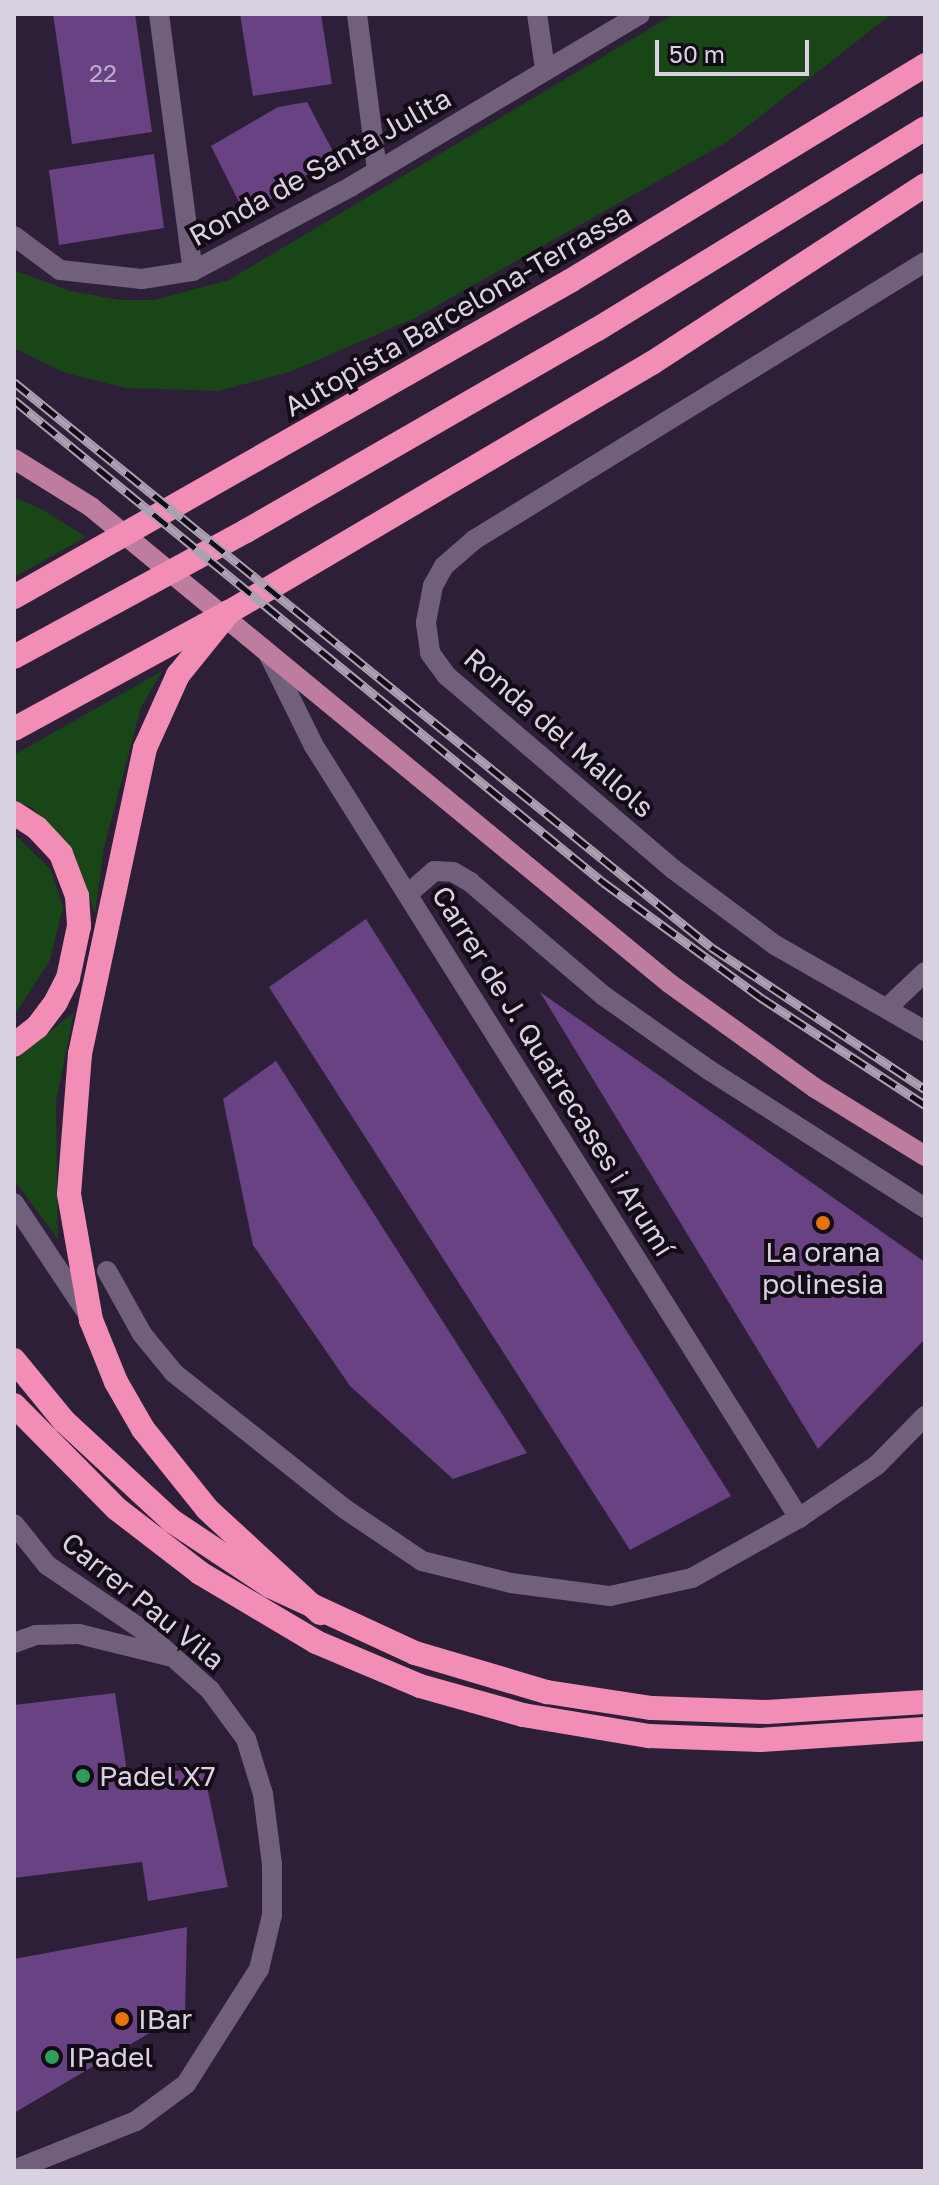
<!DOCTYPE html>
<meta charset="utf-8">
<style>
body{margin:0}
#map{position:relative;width:939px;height:2185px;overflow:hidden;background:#2e1f38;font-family:"Golos Text",sans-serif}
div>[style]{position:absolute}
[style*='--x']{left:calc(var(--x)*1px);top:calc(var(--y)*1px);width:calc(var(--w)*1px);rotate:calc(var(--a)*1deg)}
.green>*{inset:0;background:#194617}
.building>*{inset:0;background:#684282}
.minor>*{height:20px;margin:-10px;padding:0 10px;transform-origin:10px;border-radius:10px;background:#70607c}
.major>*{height:20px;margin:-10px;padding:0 10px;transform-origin:10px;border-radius:10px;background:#be7c9f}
.highway>*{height:24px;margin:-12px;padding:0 12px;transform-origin:12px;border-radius:12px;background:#f28eb6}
.rail>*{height:9px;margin-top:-4.5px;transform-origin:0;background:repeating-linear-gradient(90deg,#130c17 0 18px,#aba1b3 0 36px);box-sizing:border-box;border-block:2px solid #aba1b3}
.dots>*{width:22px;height:22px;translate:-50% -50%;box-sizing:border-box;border:4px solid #130c17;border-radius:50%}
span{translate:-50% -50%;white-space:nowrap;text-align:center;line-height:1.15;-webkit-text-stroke:8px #130c17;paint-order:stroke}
.number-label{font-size:24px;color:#beadc9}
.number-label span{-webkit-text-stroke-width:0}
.street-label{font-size:28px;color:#dad1e1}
.poi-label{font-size:28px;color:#dad1e1}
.left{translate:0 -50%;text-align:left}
.frame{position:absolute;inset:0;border:16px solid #dad1e1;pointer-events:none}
.scale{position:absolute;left:655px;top:40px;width:154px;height:36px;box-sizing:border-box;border:4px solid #dad1e1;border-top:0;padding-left:10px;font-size:24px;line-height:28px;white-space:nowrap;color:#dad1e1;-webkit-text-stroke:6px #130c17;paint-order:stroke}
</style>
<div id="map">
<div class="green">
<div style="clip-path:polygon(674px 14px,892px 14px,727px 142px,417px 317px,290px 372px,218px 391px,126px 388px,63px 372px,14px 348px,14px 270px,70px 291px,121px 300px,155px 300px,229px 280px)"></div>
<div style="clip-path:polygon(14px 497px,43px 510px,86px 537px,14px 577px)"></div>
<div style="clip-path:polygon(162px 671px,141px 707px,104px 847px,95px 913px,75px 859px,32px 807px,14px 801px,14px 755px)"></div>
<div style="clip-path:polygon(14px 834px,51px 870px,63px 907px,50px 960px,14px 1016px)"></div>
<div style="clip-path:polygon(74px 1012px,56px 1101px,58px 1239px,14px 1180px,14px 1061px)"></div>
</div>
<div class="building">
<div style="clip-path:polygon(53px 14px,135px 14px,152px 132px,72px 144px)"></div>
<div style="clip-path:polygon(240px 14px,321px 14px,332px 84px,253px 96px)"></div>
<div style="clip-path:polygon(307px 102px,338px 161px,245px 214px,211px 146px,278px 107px)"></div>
<div style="clip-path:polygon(154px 154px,164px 228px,59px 245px,49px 170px)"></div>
<div style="clip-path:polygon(366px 919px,731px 1496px,630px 1550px,269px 987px)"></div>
<div style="clip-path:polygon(540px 992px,925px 1262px,925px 1339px,818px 1449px)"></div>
<div style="clip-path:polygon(276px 1061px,527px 1453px,453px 1479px,350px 1386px,253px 1245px,223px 1099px)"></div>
<div style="clip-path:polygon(115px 1693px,128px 1778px,203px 1767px,228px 1887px,148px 1901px,142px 1862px,14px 1878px,14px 1705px)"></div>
<div style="clip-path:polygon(187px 1927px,185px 2012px,14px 2113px,14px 1959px)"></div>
</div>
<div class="minor">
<div style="--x:159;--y:14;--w:259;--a:82.5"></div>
<div style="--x:357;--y:14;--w:158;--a:82.7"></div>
<div style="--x:537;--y:14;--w:56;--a:81.7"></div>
<div style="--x:14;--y:236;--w:57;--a:36.5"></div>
<div style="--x:60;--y:270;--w:82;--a:6.3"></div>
<div style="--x:142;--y:279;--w:52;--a:-8.9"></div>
<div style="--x:193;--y:271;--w:180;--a:-28.1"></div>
<div style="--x:352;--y:186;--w:335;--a:-30.8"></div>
<div style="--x:925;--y:262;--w:530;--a:148.35"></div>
<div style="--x:474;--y:540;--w:40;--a:139"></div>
<div style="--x:444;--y:566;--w:23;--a:119"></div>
<div style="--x:433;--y:586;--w:38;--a:101"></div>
<div style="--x:426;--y:623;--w:30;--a:82"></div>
<div style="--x:430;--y:653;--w:29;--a:54"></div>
<div style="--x:447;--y:676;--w:297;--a:40.5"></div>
<div style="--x:673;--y:869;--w:127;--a:36.7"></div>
<div style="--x:775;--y:945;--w:173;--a:29.8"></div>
<div style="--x:268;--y:653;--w:104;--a:63.7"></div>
<div style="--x:314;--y:746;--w:912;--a:57.86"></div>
<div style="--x:409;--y:893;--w:33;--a:-41"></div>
<div style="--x:434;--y:871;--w:19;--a:3"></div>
<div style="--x:453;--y:872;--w:20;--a:30"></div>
<div style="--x:470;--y:882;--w:176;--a:40.4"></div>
<div style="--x:604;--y:996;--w:128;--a:35.2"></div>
<div style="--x:709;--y:1070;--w:256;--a:32.6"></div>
<div style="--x:888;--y:1007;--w:51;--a:-43.4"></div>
<div style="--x:14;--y:1203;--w:136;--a:56.4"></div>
<div style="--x:107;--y:1271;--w:72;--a:60.9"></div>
<div style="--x:142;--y:1334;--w:50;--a:50.6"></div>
<div style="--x:174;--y:1373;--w:218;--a:38.5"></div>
<div style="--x:345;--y:1509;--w:93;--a:34"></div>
<div style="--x:422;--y:1561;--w:92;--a:13.9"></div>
<div style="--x:511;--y:1583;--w:100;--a:7.5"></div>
<div style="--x:610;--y:1596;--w:84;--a:-12.4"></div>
<div style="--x:692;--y:1578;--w:123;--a:-29.3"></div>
<div style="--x:799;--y:1518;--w:94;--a:-34.2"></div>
<div style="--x:877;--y:1465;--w:69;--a:-45.6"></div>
<div style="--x:14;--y:1524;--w:53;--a:51.2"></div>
<div style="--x:47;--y:1565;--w:117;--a:34.2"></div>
<div style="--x:144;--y:1631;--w:89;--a:41.8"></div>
<div style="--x:210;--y:1690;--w:61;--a:53.7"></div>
<div style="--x:246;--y:1739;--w:58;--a:72.8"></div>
<div style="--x:263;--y:1794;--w:71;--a:82.7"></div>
<div style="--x:272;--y:1864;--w:51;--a:90"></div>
<div style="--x:272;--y:1915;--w:56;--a:103.5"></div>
<div style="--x:259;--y:1969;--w:136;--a:122.4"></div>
<div style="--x:186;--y:2084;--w:62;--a:143.5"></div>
<div style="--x:136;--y:2121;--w:131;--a:158.1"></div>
<div style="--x:14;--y:1643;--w:23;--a:-20"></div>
<div style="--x:36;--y:1635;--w:43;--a:-1.3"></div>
<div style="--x:79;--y:1634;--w:92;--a:13.9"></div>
</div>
<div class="major">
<div style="--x:14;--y:459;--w:91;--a:31.9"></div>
<div style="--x:91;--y:507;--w:749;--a:39.47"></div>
<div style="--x:669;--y:983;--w:180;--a:35.7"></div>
<div style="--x:815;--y:1088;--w:129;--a:31.7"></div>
</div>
<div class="highway">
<div style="--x:14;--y:597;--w:640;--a:-29.61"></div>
<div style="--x:570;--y:281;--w:416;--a:-31.3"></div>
<div style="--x:229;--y:612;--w:81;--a:129"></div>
<div style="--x:178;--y:675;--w:80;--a:114.3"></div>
<div style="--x:145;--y:748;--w:313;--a:102"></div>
<div style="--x:80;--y:1054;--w:140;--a:94.5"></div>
<div style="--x:69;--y:1194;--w:128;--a:80.1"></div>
<div style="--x:91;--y:1320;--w:67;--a:68"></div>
<div style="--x:116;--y:1382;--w:54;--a:60.1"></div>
<div style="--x:143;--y:1429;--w:102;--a:51.3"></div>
<div style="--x:207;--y:1509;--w:154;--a:42.6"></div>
<div style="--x:14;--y:657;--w:264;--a:-28.5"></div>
<div style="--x:246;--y:531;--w:404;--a:-29.9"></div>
<div style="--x:596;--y:330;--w:386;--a:-31.5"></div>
<div style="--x:14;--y:729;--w:245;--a:-28.6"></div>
<div style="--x:229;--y:612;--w:491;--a:-30.5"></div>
<div style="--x:652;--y:363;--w:326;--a:-33.1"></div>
<div style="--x:14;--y:813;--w:27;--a:33"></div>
<div style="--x:37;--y:828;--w:35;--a:47"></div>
<div style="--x:61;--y:854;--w:45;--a:69.1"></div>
<div style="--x:77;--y:896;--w:30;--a:86"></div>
<div style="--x:79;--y:926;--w:53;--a:101.9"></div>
<div style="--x:68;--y:978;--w:27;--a:117"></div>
<div style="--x:56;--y:1002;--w:31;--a:127"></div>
<div style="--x:37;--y:1027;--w:29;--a:142"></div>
<div style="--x:14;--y:1360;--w:79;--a:50.7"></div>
<div style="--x:64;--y:1421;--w:147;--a:42.8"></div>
<div style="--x:172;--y:1521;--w:118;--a:33.6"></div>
<div style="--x:270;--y:1586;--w:160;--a:24.8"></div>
<div style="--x:415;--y:1653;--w:138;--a:16.5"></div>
<div style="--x:547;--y:1692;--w:106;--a:8.7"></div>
<div style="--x:652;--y:1708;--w:115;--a:2"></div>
<div style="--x:767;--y:1712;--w:158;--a:-3.6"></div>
<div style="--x:14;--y:1405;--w:146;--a:45.3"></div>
<div style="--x:117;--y:1509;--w:105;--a:37.6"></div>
<div style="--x:200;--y:1573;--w:135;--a:30.7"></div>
<div style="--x:316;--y:1642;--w:113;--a:22.9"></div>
<div style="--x:420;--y:1686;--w:107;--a:15.7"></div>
<div style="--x:523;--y:1715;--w:128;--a:9.5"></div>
<div style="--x:649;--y:1736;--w:111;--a:2.1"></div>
<div style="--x:760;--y:1740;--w:165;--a:-3.8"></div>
</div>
<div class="rail">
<div style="--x:14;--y:382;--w:897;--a:39.03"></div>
<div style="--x:711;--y:947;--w:257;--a:33.6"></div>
<div style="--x:14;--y:400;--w:761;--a:39.29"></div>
<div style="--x:603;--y:882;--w:195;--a:36.2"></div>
<div style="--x:760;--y:997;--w:197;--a:33.2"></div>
</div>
<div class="dots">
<div style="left:823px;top:1223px;background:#e8710a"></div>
<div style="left:83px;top:1776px;background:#2e9e5b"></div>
<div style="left:122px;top:2019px;background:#e8710a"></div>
<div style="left:52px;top:2057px;background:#2e9e5b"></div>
</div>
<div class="number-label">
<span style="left:103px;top:73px">22</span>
</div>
<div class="street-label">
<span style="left:320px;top:167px;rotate:-29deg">Ronda de Santa Julita</span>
<span style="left:458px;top:310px;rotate:-30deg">Autopista Barcelona-Terrassa</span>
<span style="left:559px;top:733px;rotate:41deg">Ronda del Mallols</span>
<span style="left:553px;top:1071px;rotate:58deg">Carrer de J. Quatrecases i Arumí</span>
<span style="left:143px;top:1601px;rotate:39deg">Carrer Pau Vila</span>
</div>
<div class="poi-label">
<span style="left:823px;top:1268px">La orana<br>polinesia</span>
<span class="left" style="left:99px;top:1776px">Padel X7</span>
<span class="left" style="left:138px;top:2019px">IBar</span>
<span class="left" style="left:68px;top:2057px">IPadel</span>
</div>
<div class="frame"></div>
<div class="scale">50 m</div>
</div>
